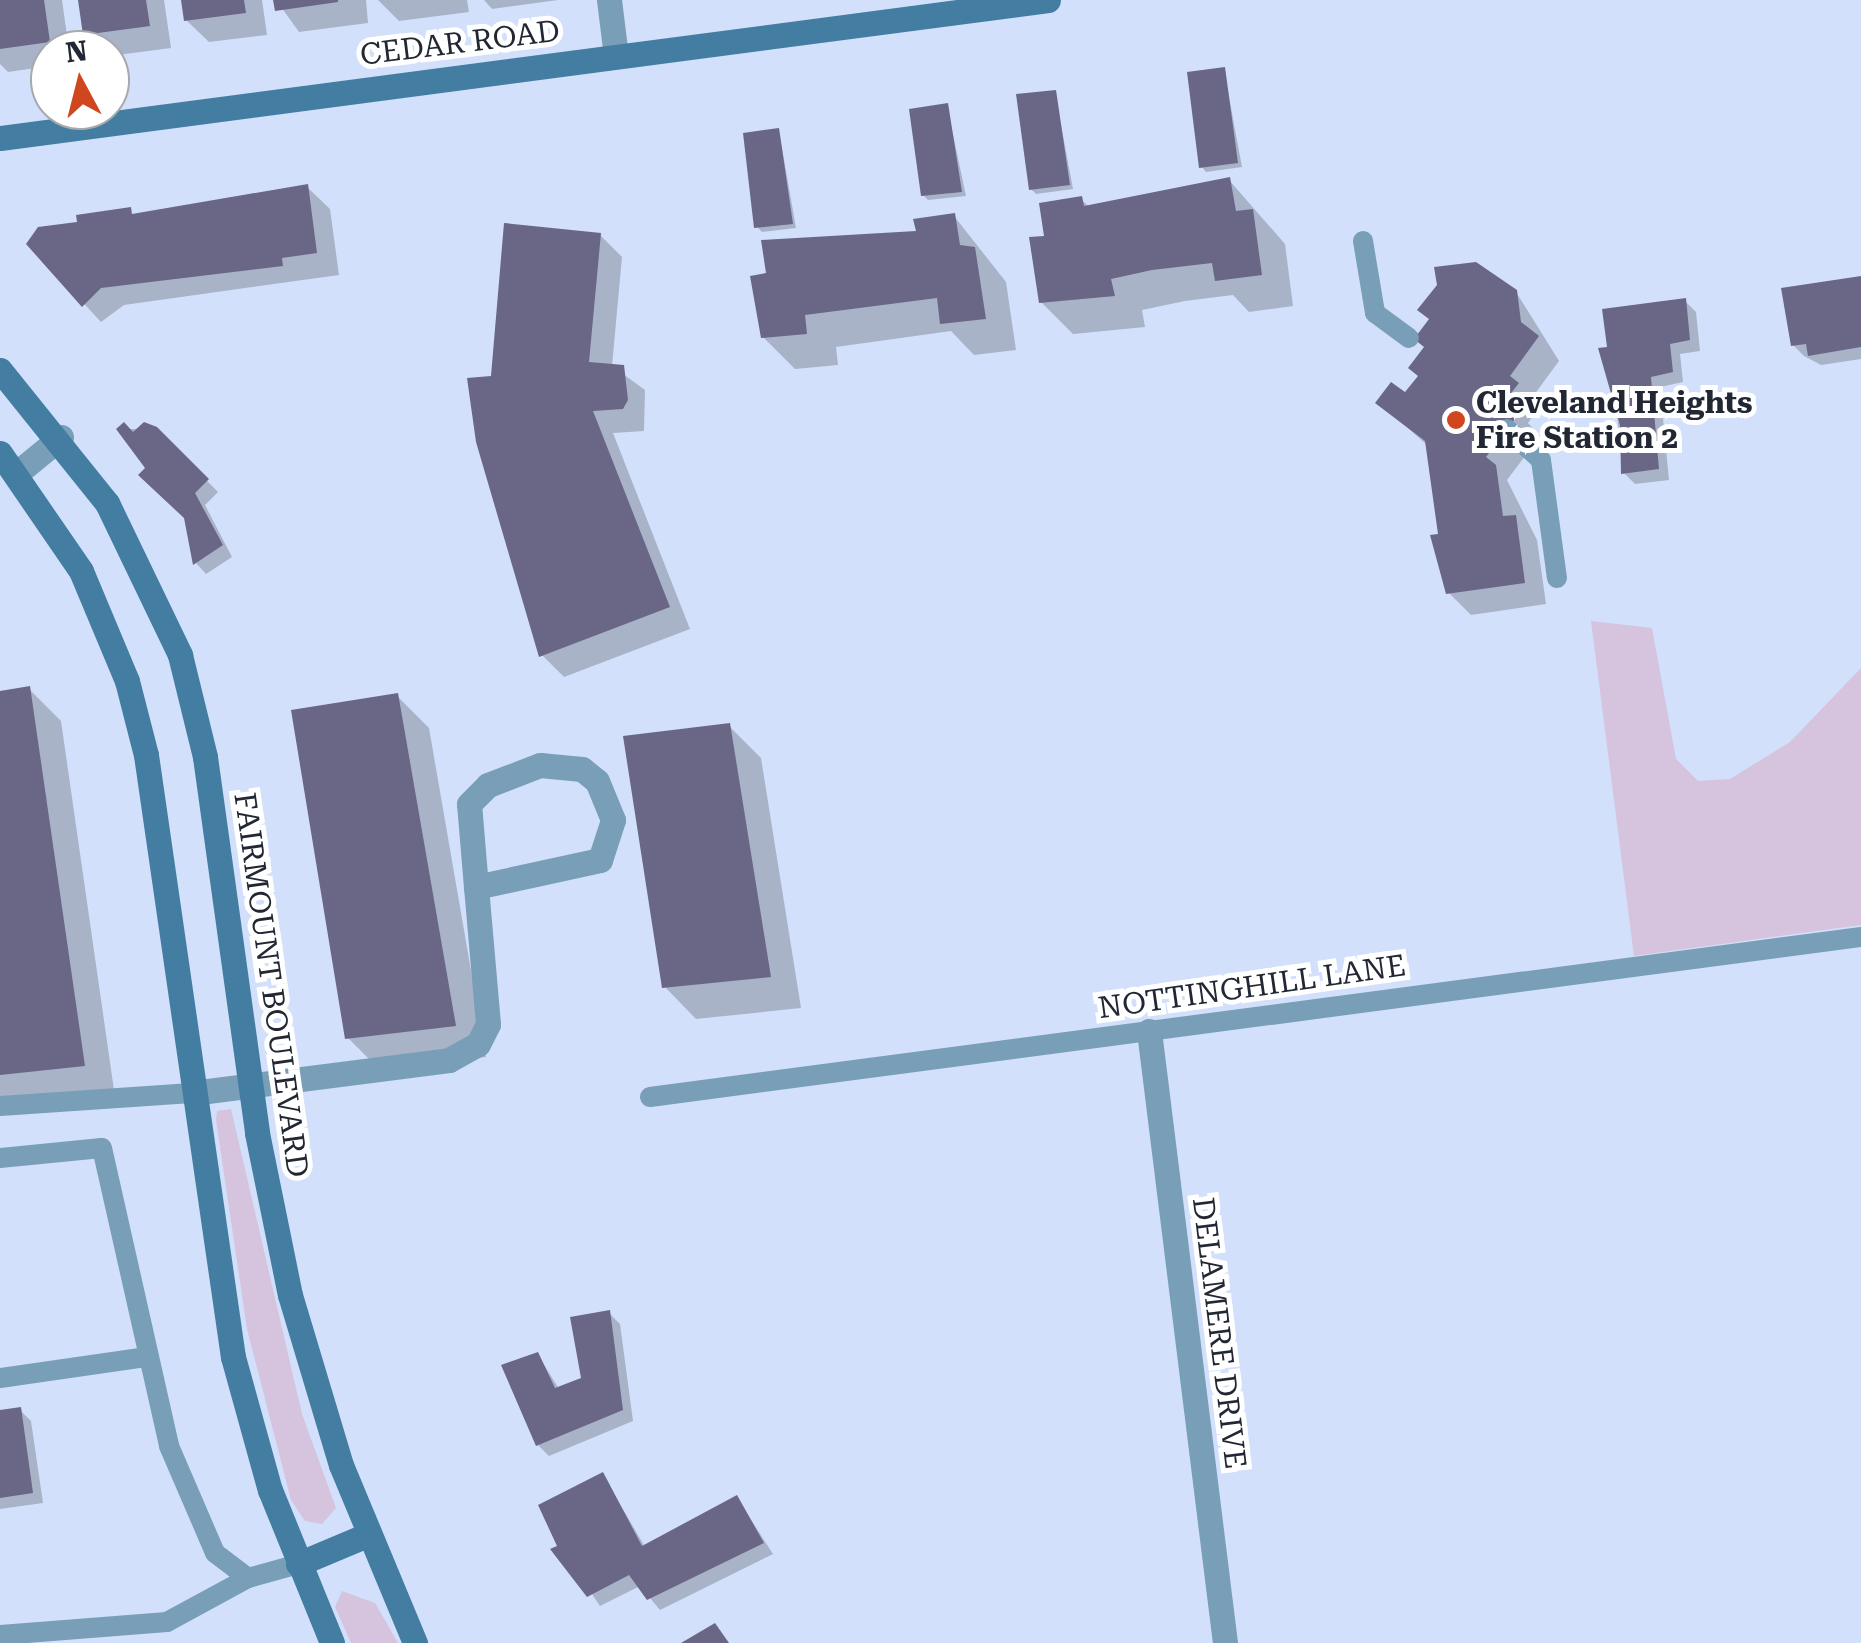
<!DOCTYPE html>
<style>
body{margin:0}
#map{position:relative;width:1861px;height:1643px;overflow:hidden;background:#d2e0fb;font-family:"Roboto Serif",serif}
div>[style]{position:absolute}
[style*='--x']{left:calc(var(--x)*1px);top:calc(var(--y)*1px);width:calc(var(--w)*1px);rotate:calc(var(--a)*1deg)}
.green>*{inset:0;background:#d6c3dd}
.shadow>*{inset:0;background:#0003}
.building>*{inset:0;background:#6a6686}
.lane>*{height:20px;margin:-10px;padding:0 10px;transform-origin:10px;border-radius:10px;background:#799eb7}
.street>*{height:25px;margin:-12.5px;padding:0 12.5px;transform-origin:12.5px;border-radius:12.5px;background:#799eb7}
.secondary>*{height:25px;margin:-12.5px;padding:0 12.5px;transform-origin:12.5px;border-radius:12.5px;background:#437da1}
.dots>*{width:28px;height:28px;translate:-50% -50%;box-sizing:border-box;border:5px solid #fff;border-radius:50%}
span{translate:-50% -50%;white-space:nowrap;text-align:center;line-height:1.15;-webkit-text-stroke:10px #fff;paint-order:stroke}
.street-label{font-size:30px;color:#212733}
.poi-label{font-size:30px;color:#212733;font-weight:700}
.left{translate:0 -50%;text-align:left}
.north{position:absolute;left:30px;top:30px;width:100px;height:100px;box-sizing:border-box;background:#fff;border:2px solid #a6a9ad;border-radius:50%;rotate:353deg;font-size:28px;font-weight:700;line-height:40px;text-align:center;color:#212733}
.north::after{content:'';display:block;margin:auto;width:35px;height:45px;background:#d0471f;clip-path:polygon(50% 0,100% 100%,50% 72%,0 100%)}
</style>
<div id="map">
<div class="green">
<div style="clip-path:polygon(1591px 621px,1652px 628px,1676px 759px,1698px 781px,1730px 779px,1790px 742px,1861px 668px,1861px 925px,1634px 956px)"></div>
<div style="clip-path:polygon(231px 1109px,302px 1414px,336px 1508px,322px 1524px,305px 1521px,291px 1500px,247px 1329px,216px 1120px,217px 1111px)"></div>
<div style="clip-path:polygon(342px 1591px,375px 1603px,398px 1643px,351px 1643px,335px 1607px)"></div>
</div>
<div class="shadow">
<div style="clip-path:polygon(0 0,62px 0,69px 50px,50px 50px,50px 66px,8px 72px,0 64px)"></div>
<div style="clip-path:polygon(81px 0,164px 0,171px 48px,110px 56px,86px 34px)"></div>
<div style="clip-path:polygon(184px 0,262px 0,267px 35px,209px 42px,186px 20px)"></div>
<div style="clip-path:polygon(276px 0,366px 0,368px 23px,299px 32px)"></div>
<div style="clip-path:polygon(378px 0,467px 0,469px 12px,399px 21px)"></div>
<div style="clip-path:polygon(484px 0,558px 0,492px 9px)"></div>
<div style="clip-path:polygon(1224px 70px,1242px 167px,1206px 172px,1202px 167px)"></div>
<div style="clip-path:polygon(1055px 93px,1073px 189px,1036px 194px,1031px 189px)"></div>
<div style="clip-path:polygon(947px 106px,966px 196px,928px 200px,923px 195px)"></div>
<div style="clip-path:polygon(779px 131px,796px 228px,762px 232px,757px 227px)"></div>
<div style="clip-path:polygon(1229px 180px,1285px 244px,1293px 306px,1249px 312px,1233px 295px,1185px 301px,1142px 310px,1145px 327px,1073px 334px,1041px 302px,1047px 238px,1081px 199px,1090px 208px)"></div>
<div style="clip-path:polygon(307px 187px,330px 209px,339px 275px,124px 305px,101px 322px,29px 244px)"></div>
<div style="clip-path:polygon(954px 216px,1006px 282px,1016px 350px,974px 355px,951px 331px,836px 347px,838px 365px,795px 369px,763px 337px)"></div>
<div style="clip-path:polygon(600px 235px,622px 257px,612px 366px,645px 390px,644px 431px,613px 433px,690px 629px,564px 677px,542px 655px)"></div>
<div style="clip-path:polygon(1861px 278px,1861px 359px,1821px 365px,1804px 356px,1793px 345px)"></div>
<div style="clip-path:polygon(1516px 292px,1559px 361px,1531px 399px,1539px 407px,1528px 423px,1540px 436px,1507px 480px,1537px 540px,1546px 604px,1471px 615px,1449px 593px,1428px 446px,1379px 402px,1406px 396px)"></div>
<div style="clip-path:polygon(1685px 301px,1696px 312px,1700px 351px,1680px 354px,1683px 382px,1660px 387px,1669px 480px,1635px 484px,1624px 473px,1609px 349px)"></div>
<div style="clip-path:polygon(119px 429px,156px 429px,218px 492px,205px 505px,232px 557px,206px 574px,196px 563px,187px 520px)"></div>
<div style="clip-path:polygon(29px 689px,61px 721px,115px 1097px,0 1110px,0 694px)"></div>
<div style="clip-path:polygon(397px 696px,429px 728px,486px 1057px,380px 1070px,348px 1038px)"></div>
<div style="clip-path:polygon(729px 726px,761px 758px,801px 1008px,696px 1019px,664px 986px)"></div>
<div style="clip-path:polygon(609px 1313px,620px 1324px,633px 1421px,549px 1456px,538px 1445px,538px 1355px,559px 1389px,584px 1379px)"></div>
<div style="clip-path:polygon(20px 1410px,31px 1421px,43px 1503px,0 1509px,0 1413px)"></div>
<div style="clip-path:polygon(603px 1475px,645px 1547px,737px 1498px,773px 1554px,660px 1610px,640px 1586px,600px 1606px,560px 1547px)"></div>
</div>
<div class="building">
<div style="clip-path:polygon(0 0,44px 0,50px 42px,0 49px)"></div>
<div style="clip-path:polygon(78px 0,146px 0,150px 26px,83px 35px)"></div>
<div style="clip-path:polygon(181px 0,244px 0,246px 13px,184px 21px)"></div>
<div style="clip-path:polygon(273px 0,338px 0,338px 2px,275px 11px)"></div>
<div style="clip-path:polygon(1225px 67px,1238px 163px,1199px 168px,1187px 72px)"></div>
<div style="clip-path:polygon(1056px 90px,1070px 185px,1029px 190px,1016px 94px)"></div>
<div style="clip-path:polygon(948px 103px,962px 192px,921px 196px,909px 109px)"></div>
<div style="clip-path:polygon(779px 128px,793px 224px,754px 228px,743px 133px)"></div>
<div style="clip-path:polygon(1230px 177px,1236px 211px,1253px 209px,1262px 275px,1215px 281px,1212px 263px,1152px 270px,1111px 279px,1115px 296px,1039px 303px,1029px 237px,1044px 236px,1039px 203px,1082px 196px,1084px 206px)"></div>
<div style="clip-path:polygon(308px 184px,317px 253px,282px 258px,283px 266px,101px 288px,82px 307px,26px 244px,38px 227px,77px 222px,76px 215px,131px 207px,132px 214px)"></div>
<div style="clip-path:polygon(955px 213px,960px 245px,975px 247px,986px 319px,940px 324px,937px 298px,805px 315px,807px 334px,761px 338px,750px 276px,766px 273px,761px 240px,916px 231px,913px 219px)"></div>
<div style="clip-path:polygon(504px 223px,601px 233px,589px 362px,624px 365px,628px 400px,623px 409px,593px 411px,670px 607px,539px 657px,476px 442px,467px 378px,491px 376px)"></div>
<div style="clip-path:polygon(1476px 262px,1517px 290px,1521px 322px,1539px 336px,1510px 376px,1519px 383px,1505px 401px,1520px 412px,1486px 457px,1496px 465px,1503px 516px,1516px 515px,1525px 583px,1446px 594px,1430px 535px,1438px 534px,1425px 441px,1375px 403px,1391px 382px,1405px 392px,1418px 376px,1408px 368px,1424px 347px,1414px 339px,1429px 319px,1417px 310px,1437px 285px,1434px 267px)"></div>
<div style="clip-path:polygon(1861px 276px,1861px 347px,1808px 356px,1806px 344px,1791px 346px,1781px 288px)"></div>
<div style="clip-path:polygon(1686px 298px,1690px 340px,1670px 344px,1673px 372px,1651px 377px,1659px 469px,1621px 474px,1620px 425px,1598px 348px,1607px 347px,1602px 309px)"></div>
<div style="clip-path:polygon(124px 422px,133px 432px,144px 422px,157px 427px,209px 479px,195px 493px,223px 545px,193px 565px,184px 518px,138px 475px,145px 468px,116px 429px)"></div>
<div style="clip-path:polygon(30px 686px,85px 1066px,0 1075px,0 691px)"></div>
<div style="clip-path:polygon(398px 693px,456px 1026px,345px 1039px,291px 710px)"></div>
<div style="clip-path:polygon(730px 723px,771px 977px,662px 988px,623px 736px)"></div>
<div style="clip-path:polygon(610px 1310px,623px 1410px,536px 1446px,501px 1365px,538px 1352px,555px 1388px,581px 1378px,570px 1317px)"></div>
<div style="clip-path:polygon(21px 1407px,33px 1493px,0 1498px,0 1410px)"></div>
<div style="clip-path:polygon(603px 1472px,642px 1546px,737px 1495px,764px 1543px,647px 1600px,629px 1575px,587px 1597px,550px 1549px,557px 1546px,538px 1505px)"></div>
<div style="clip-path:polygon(715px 1623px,729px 1643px,681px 1643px)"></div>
</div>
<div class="lane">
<div style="--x:1363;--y:241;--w:73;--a:80.5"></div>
<div style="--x:1375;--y:313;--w:42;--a:36.3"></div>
<div style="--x:1507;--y:429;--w:46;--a:42.4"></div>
<div style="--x:1541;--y:460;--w:119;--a:82.3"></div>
<div style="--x:650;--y:1097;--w:1222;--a:-7.53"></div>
<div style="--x:0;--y:1106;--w:192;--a:-3.9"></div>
<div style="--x:0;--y:1158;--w:102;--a:-5.6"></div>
<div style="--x:102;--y:1148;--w:305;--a:77.3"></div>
<div style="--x:169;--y:1446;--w:116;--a:66.7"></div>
<div style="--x:215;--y:1553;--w:41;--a:37.1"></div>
<div style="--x:248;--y:1578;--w:92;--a:151.5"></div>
<div style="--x:167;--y:1622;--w:168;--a:175.5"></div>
<div style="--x:0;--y:1378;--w:147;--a:-8.2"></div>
<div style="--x:248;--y:1578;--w:52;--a:-15.6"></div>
</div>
<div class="street">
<div style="--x:609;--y:0;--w:56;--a:82.9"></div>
<div style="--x:17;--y:473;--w:57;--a:-39.3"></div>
<div style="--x:1149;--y:1031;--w:617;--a:82.92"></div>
<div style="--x:192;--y:1093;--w:259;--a:-7.3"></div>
<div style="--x:449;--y:1060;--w:33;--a:-29"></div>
<div style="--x:478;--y:1044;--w:22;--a:-63"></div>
<div style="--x:488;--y:1024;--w:138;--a:-95"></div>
<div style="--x:476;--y:887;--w:83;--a:-94.8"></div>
<div style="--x:469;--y:804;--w:27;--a:-45"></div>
<div style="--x:488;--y:785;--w:56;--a:-21"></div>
<div style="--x:540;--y:765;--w:42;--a:5.4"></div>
<div style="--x:582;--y:769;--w:19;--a:39"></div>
<div style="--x:597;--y:781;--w:42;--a:67.7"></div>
<div style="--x:613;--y:820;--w:42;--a:108"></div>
<div style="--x:600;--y:860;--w:127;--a:167.7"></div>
</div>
<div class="secondary">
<div style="--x:0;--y:138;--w:1057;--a:-7.5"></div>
<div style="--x:0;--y:370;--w:171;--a:51.2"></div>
<div style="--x:107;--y:503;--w:169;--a:64.3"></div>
<div style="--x:180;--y:655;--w:105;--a:76.2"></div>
<div style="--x:205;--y:757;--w:380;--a:82.1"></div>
<div style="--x:257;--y:1133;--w:165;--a:78.5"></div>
<div style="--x:290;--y:1295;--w:177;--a:73.3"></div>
<div style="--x:341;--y:1465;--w:193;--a:67.4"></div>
<div style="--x:0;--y:453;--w:143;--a:55.5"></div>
<div style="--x:81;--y:571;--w:119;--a:67.3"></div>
<div style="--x:127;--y:681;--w:76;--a:75.6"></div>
<div style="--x:146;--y:755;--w:608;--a:81.78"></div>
<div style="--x:233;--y:1357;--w:138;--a:74.5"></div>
<div style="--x:270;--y:1490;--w:165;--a:67.9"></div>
<div style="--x:298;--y:1564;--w:75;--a:-22.8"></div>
</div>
<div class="dots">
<div style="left:1456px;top:420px;background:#d0471f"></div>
</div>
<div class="street-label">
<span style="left:460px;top:43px;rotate:-7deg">CEDAR ROAD</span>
<span style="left:271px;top:985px;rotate:82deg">FAIRMOUNT BOULEVARD</span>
<span style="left:1252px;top:987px;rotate:-8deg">NOTTINGHILL LANE</span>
<span style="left:1219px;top:1333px;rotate:83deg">DELAMERE DRIVE</span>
</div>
<div class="poi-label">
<span class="left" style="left:1476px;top:420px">Cleveland Heights<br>Fire Station 2</span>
</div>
<div class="north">N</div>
</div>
